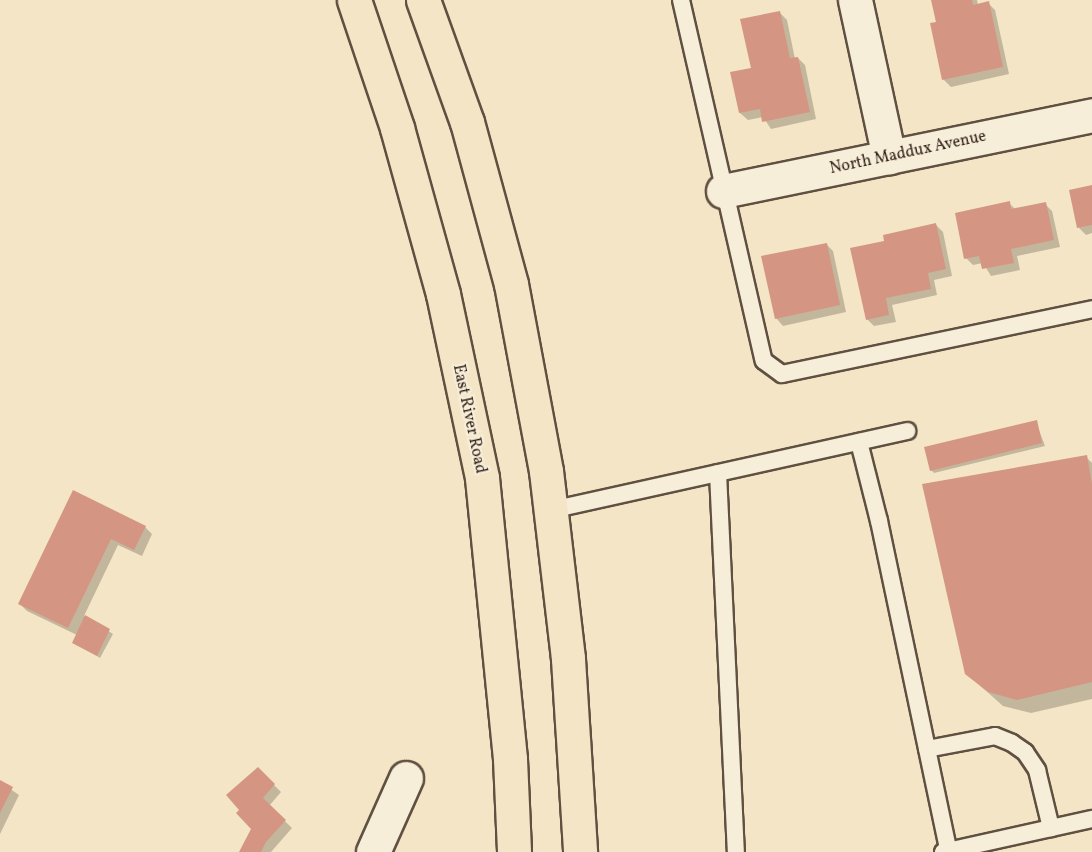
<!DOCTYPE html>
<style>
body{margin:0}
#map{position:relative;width:1092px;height:852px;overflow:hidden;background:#f3e5c5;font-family:Vollkorn,serif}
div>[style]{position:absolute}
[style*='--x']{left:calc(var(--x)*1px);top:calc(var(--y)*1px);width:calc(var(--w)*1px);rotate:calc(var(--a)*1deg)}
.shadow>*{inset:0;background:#0003}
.building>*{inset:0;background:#d49683}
.roads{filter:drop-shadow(2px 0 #5f5041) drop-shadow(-2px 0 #5f5041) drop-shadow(0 2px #5f5041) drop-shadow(0 -2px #5f5041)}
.lane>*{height:16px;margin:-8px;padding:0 8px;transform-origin:8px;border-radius:8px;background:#f7eed9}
.street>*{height:33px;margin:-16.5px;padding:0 16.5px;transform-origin:16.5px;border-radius:16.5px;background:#f7eed9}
.primary>*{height:33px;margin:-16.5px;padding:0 16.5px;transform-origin:16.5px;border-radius:16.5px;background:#f3e5c5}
span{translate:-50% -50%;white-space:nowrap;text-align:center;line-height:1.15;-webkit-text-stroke:4.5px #f7eed9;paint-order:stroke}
.street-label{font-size:16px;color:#2e1e15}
</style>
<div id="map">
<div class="shadow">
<div style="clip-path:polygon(933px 0,977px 0,978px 5px,988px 3px,995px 10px,1009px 74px,951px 87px,944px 80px)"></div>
<div style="clip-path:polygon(779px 12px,787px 20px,795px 59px,798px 58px,805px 65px,816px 119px,771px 129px,763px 117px,748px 120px,740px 113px,732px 74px,752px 69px)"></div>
<div style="clip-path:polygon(1092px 186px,1092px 233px,1086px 235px,1079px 228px)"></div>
<div style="clip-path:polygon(1009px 203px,1016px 210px,1045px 204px,1052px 211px,1060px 247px,1017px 256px,1020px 270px,991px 276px,983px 263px,973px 265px,966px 258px)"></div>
<div style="clip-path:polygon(936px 225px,943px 232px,952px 276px,934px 280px,937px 295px,892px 305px,896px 322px,874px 326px,867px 319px,886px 242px)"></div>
<div style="clip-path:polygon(826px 244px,833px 251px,846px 312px,783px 326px,776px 318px)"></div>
<div style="clip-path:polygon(1036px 422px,1045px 446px,934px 473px,931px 470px)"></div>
<div style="clip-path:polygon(1086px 457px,1092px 463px,1092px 699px,1031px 713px,1003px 706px,966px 673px)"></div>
<div style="clip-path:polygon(74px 492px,145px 527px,152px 534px,142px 556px,118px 545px,84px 616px,113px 634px,100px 658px,74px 642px,77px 635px,27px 611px,20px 604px)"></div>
<div style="clip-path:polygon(258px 769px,281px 792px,269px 806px,292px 828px,271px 852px,240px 852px,253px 828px)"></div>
<div style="clip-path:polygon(0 782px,19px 795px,0 834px)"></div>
</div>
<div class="building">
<div style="clip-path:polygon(931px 0,972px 0,973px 5px,989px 1px,1003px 67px,942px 80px,930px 23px,936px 22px)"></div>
<div style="clip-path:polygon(780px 11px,790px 58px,798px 57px,810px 112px,762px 122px,760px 109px,739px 113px,730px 72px,751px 68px,740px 19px)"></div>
<div style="clip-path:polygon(1092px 185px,1092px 225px,1077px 228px,1069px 190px)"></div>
<div style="clip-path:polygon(1010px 201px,1011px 209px,1046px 202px,1054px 240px,1011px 249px,1014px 263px,982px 269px,979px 256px,964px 259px,955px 213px)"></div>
<div style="clip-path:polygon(936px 223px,946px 269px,928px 273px,931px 289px,886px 298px,889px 315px,866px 320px,850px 248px,884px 241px,883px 235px)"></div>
<div style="clip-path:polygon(827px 243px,840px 305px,775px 319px,761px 256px)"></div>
<div style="clip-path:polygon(1037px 420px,1042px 443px,930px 471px,924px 447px)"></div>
<div style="clip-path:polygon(1087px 455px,1092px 484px,1092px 682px,1017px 700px,988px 692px,965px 674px,922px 484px)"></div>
<div style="clip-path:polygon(73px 490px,146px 526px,134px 550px,111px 539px,68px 628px,18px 604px)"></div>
<div style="clip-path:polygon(85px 615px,110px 629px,97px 656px,72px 643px)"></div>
<div style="clip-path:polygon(258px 767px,275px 784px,263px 798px,286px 820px,266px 842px,261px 852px,239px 852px,251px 829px,236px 813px,239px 810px,226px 795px)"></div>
<div style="clip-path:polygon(0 780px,13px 787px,0 813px)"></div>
</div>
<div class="roads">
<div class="lane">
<div style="--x:681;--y:0;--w:370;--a:77.1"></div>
<div style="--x:764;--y:361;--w:22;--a:36"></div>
<div style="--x:782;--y:374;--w:317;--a:-11.8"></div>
<div style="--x:859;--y:442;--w:81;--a:75.8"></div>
<div style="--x:879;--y:521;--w:338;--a:78.1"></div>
<div style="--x:718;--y:473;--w:379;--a:87.3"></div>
<div style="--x:551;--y:510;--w:365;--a:-12.5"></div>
<div style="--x:927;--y:749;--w:69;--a:-10.8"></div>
<div style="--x:995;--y:736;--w:18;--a:22"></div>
<div style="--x:1012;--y:743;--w:16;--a:35"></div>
<div style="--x:1025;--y:752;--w:22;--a:56"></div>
<div style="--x:1037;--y:770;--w:60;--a:76.4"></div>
<div style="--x:943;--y:852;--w:153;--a:-12.5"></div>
</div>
<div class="street">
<div style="--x:855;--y:0;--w:161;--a:77.8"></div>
<div style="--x:723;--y:191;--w:377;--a:-11.6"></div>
<div style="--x:373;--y:852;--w:81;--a:-66"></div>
</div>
<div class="primary">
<div style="--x:354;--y:0;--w:135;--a:71.4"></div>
<div style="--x:397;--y:128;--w:172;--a:74.5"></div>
<div style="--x:443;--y:294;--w:188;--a:78"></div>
<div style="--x:482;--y:478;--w:282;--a:84.3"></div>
<div style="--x:510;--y:759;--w:93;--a:87.5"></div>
<div style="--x:423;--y:0;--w:130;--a:70.2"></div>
<div style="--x:467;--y:122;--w:168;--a:74.8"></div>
<div style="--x:511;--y:284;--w:190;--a:79.4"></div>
<div style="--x:546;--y:471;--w:189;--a:83.3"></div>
<div style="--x:568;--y:659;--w:193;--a:86.4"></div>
</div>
</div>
<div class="street-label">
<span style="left:908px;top:153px;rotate:-12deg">North Maddux Avenue</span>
<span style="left:469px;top:419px;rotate:78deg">East River Road</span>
</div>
</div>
